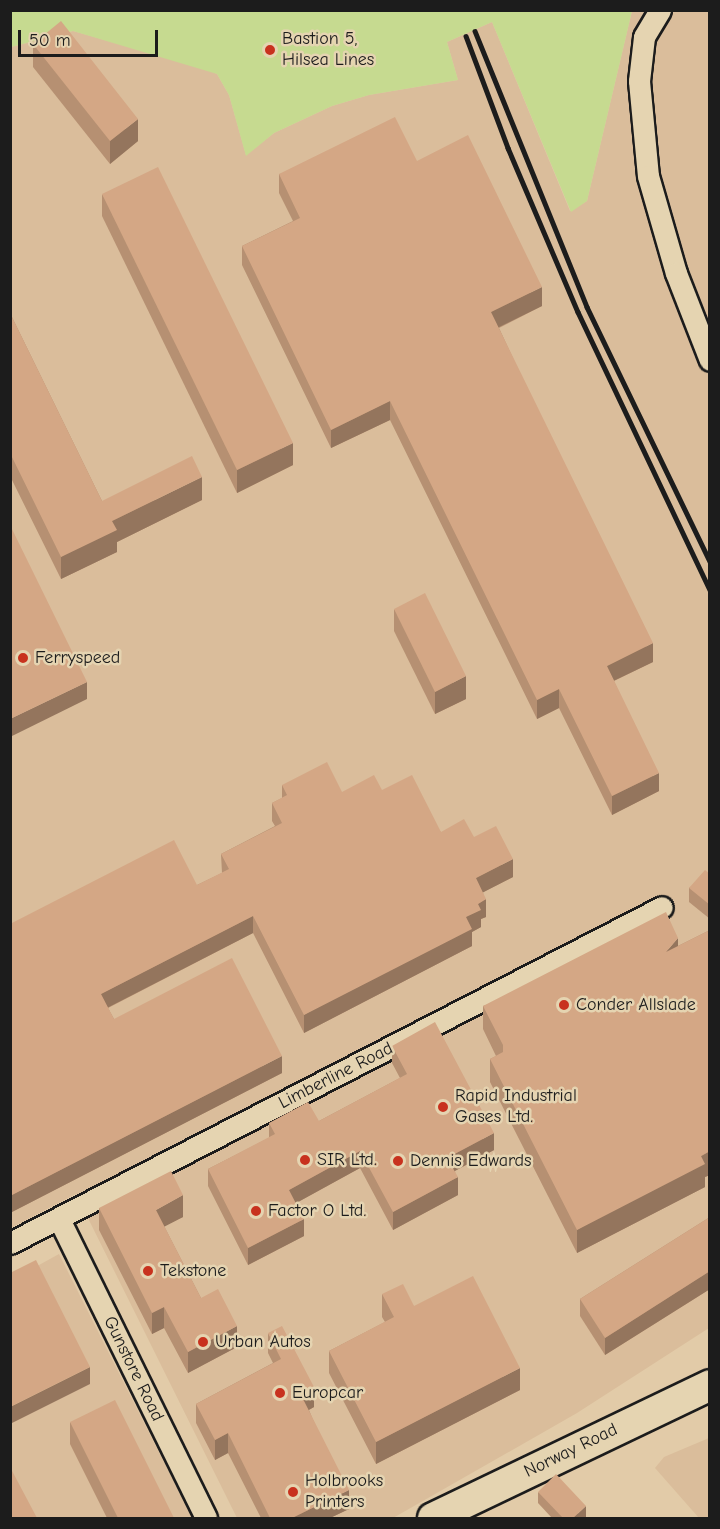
<!DOCTYPE html>
<style>
body{margin:0}
#map{position:relative;width:720px;height:1529px;overflow:hidden;background:#e2cba8;font-family:"Comic Neue",sans-serif}
div>[style]{position:absolute}
[style*='--x']{left:calc(var(--x)*1px);top:calc(var(--y)*1px);width:calc(var(--w)*1px);rotate:calc(var(--a)*1deg)}
.built>*{inset:0;background:#dabd9b}
.green>*{inset:0;background:#c6da90}
.roads{filter:drop-shadow(2px 0 #1c1c1c) drop-shadow(-2px 0 #1c1c1c) drop-shadow(0 2px #1c1c1c) drop-shadow(0 -2px #1c1c1c)}
.street>*{height:21px;margin:-10.5px;padding:0 10.5px;transform-origin:10.5px;border-radius:10.5px;background:#e5d4b1}
.secondary>*{height:30px;margin:-15px;padding:0 15px;transform-origin:15px;border-radius:15px;background:#e5d4b1}
.rail>*{height:4.5px;margin:-2.25px;padding:0 2.25px;transform-origin:2.25px;border-radius:2.25px;background:#1c1c1c}
.wall>*{inset:0;background:#b69072}
.shaded-wall>*{inset:0;background:#94755d}
.building>*{inset:0;background:#d4a785}
.dots>*{width:16px;height:16px;translate:-50% -50%;box-sizing:border-box;border:3px solid #e5d4b1;border-radius:50%}
span{translate:-50% -50%;white-space:nowrap;text-align:center;line-height:1.15;-webkit-text-stroke:5px #e5d4b1;paint-order:stroke}
.poi-label{font-size:18px;color:#1c1c1c}
.left{translate:0 -50%;text-align:left}
.street-label{font-size:18px;color:#1c1c1c}
.frame{position:absolute;inset:0;border:12px solid #1c1c1c;pointer-events:none}
.scale{position:absolute;left:18px;top:30px;width:140px;height:27px;box-sizing:border-box;border:3px solid #1c1c1c;border-top:0;padding-left:8px;font-size:18px;line-height:21px;white-space:nowrap;color:#1c1c1c;-webkit-text-stroke:4px #e5d4b1;paint-order:stroke}
</style>
<div id="map">
<div class="built">
<div style="clip-path:polygon(632px 11px,709px 11px,709px 1328px,577px 1413px,393px 1518px,237px 1518px,76px 1194px,11px 1228px,11px 47px,73px 31px,201px 67px,217px 74px,229px 95px,246px 155px,274px 133px,332px 106px,369px 95px,458px 80px,447px 42px,492px 22px,570px 211px,587px 201px)"></div>
<div style="clip-path:polygon(59px 1254px,192px 1518px,11px 1518px,10px 1281px)"></div>
<div style="clip-path:polygon(709px 1438px,709px 1518px,699px 1518px,655px 1468px,664px 1457px)"></div>
</div>
<div class="green">
<div style="clip-path:polygon(11px 11px,632px 11px,587px 201px,571px 212px,492px 22px,447px 42px,458px 80px,369px 95px,332px 106px,274px 133px,246px 156px,229px 95px,217px 74px,73px 31px,11px 47px)"></div>
</div>
<div class="roads">
<div class="street">
<div style="--x:660;--y:10;--w:31;--a:121"></div>
<div style="--x:644;--y:37;--w:44;--a:96.5"></div>
<div style="--x:639;--y:81;--w:95;--a:84.6"></div>
<div style="--x:648;--y:176;--w:101;--a:73.9"></div>
<div style="--x:676;--y:273;--w:93;--a:68.7"></div>
<div style="--x:59;--y:1219;--w:333;--a:63.8"></div>
<div style="--x:10;--y:1243;--w:733;--a:-27.26"></div>
</div>
<div class="secondary">
<div style="--x:433;--y:1518;--w:307;--a:-25.6"></div>
</div>
</div>
<div class="rail">
<div style="--x:475;--y:31;--w:298;--a:67.9"></div>
<div style="--x:587;--y:307;--w:283;--a:64.2"></div>
<div style="--x:466;--y:36;--w:120;--a:69.4"></div>
<div style="--x:508;--y:148;--w:178;--a:66.9"></div>
<div style="--x:578;--y:312;--w:308;--a:64.6"></div>
</div>
<div class="wall">
<div style="clip-path:polygon(33px 44px,138px 141px,110px 164px,33px 67px)"></div>
<div style="clip-path:polygon(417px 161px,542px 306px,499px 328px,653px 662px,614px 681px,659px 791px,612px 815px,559px 708px,537px 719px,390px 420px,331px 448px,242px 265px,242px 246px,293px 221px,279px 193px,279px 174px)"></div>
<div style="clip-path:polygon(102px 194px,293px 465px,237px 493px,102px 216px)"></div>
<div style="clip-path:polygon(10px 313px,102px 501px,202px 500px,117px 542px,117px 552px,61px 579px,10px 476px)"></div>
<div style="clip-path:polygon(394px 609px,466px 699px,435px 714px,394px 631px)"></div>
<div style="clip-path:polygon(282px 785px,342px 792px,382px 790px,441px 832px,474px 837px,513px 877px,483px 892px,486px 917px,481px 919px,481px 927px,472px 932px,472px 946px,304px 1033px,253px 933px,108px 1008px,114px 1019px,282px 1073px,10px 1213px,10px 924px,197px 885px,222px 873px,221px 854px,275px 826px,272px 821px,272px 803px,282px 798px)"></div>
<div style="clip-path:polygon(710px 874px,710px 919px,689px 902px,689px 888px)"></div>
<div style="clip-path:polygon(710px 930px,710px 1175px,705px 1177px,705px 1187px,577px 1253px,490px 1082px,490px 1059px,496px 1056px,483px 1029px,483px 1006px,678px 946px)"></div>
<div style="clip-path:polygon(392px 1046px,494px 1150px,455px 1171px,458px 1195px,393px 1230px,360px 1168px,296px 1203px,304px 1236px,248px 1265px,208px 1186px,208px 1169px,269px 1138px,269px 1123px,319px 1121px,400px 1078px,392px 1063px)"></div>
<div style="clip-path:polygon(99px 1208px,183px 1217px,164px 1226px,201px 1298px,237px 1347px,188px 1373px,164px 1328px,152px 1334px,99px 1230px)"></div>
<div style="clip-path:polygon(710px 1217px,710px 1289px,605px 1355px,580px 1316px,580px 1299px)"></div>
<div style="clip-path:polygon(382px 1294px,414px 1306px,520px 1390px,376px 1464px,329px 1373px,329px 1351px,385px 1322px,382px 1317px)"></div>
<div style="clip-path:polygon(268px 1333px,314px 1407px,309px 1410px,349px 1509px,330px 1518px,261px 1518px,228px 1453px,215px 1460px,196px 1423px,196px 1404px,273px 1363px,268px 1353px)"></div>
<div style="clip-path:polygon(70px 1422px,174px 1518px,107px 1518px,70px 1444px)"></div>
<div style="clip-path:polygon(538px 1492px,586px 1518px,552px 1518px,538px 1503px)"></div>
</div>
<div class="shaded-wall">
<div style="clip-path:polygon(138px 119px,138px 141px,110px 164px,110px 141px)"></div>
<div style="clip-path:polygon(542px 287px,542px 306px,491px 331px,491px 312px)"></div>
<div style="clip-path:polygon(390px 401px,390px 420px,331px 448px,331px 430px)"></div>
<div style="clip-path:polygon(293px 443px,293px 465px,237px 493px,237px 470px)"></div>
<div style="clip-path:polygon(202px 477px,202px 500px,117px 542px,117px 552px,61px 579px,61px 557px,112px 521px)"></div>
<div style="clip-path:polygon(653px 643px,653px 662px,607px 684px,607px 666px)"></div>
<div style="clip-path:polygon(466px 676px,466px 699px,435px 714px,435px 692px)"></div>
<div style="clip-path:polygon(87px 682px,87px 699px,10px 737px,10px 719px)"></div>
<div style="clip-path:polygon(559px 689px,559px 708px,537px 719px,537px 700px)"></div>
<div style="clip-path:polygon(659px 773px,659px 791px,612px 815px,612px 796px)"></div>
<div style="clip-path:polygon(513px 859px,513px 877px,476px 896px,476px 878px)"></div>
<div style="clip-path:polygon(486px 899px,486px 917px,481px 919px,481px 927px,472px 932px,472px 946px,304px 1033px,304px 1015px,466px 917px,478px 904px)"></div>
<div style="clip-path:polygon(253px 916px,253px 933px,101px 1011px,101px 994px)"></div>
<div style="clip-path:polygon(678px 938px,678px 961px,666px 952px)"></div>
<div style="clip-path:polygon(282px 1056px,282px 1073px,10px 1213px,10px 1196px)"></div>
<div style="clip-path:polygon(494px 1133px,494px 1150px,447px 1175px,447px 1158px)"></div>
<div style="clip-path:polygon(360px 1151px,360px 1168px,289px 1207px,289px 1190px)"></div>
<div style="clip-path:polygon(710px 1151px,710px 1175px,705px 1177px,705px 1187px,577px 1253px,577px 1230px)"></div>
<div style="clip-path:polygon(458px 1177px,458px 1195px,393px 1230px,393px 1212px)"></div>
<div style="clip-path:polygon(183px 1195px,183px 1217px,156px 1231px,156px 1210px)"></div>
<div style="clip-path:polygon(304px 1219px,304px 1236px,248px 1265px,248px 1248px)"></div>
<div style="clip-path:polygon(710px 1271px,710px 1289px,605px 1355px,605px 1338px)"></div>
<div style="clip-path:polygon(164px 1307px,164px 1328px,152px 1334px,152px 1313px)"></div>
<div style="clip-path:polygon(237px 1326px,237px 1347px,188px 1373px,188px 1352px)"></div>
<div style="clip-path:polygon(90px 1367px,90px 1384px,10px 1424px,10px 1407px)"></div>
<div style="clip-path:polygon(520px 1368px,520px 1390px,376px 1464px,376px 1442px)"></div>
<div style="clip-path:polygon(314px 1387px,314px 1407px,301px 1414px,301px 1395px)"></div>
<div style="clip-path:polygon(228px 1433px,228px 1453px,215px 1460px,215px 1440px)"></div>
<div style="clip-path:polygon(349px 1490px,349px 1509px,330px 1518px,292px 1518px)"></div>
<div style="clip-path:polygon(586px 1506px,586px 1518px,573px 1518px)"></div>
</div>
<div class="building">
<div style="clip-path:polygon(61px 21px,138px 119px,110px 141px,33px 44px)"></div>
<div style="clip-path:polygon(395px 117px,417px 161px,468px 135px,542px 287px,491px 312px,653px 643px,607px 666px,659px 773px,612px 796px,559px 689px,537px 700px,390px 401px,331px 430px,242px 246px,300px 218px,279px 174px)"></div>
<div style="clip-path:polygon(158px 167px,293px 443px,237px 470px,102px 194px)"></div>
<div style="clip-path:polygon(10px 313px,102px 501px,192px 456px,202px 477px,112px 521px,117px 530px,61px 557px,10px 453px)"></div>
<div style="clip-path:polygon(10px 525px,87px 682px,10px 719px)"></div>
<div style="clip-path:polygon(425px 593px,466px 676px,435px 692px,394px 609px)"></div>
<div style="clip-path:polygon(327px 762px,342px 792px,374px 775px,382px 790px,412px 775px,441px 832px,464px 819px,474px 837px,496px 826px,513px 859px,476px 878px,486px 899px,478px 904px,481px 910px,466px 917px,472px 929px,304px 1015px,253px 916px,101px 994px,114px 1019px,232px 958px,282px 1056px,10px 1196px,10px 924px,174px 840px,197px 885px,229px 869px,221px 854px,282px 823px,272px 803px,287px 795px,282px 785px)"></div>
<div style="clip-path:polygon(705px 870px,710px 874px,710px 905px,689px 888px)"></div>
<div style="clip-path:polygon(666px 912px,678px 938px,666px 952px,710px 930px,710px 1151px,701px 1156px,705px 1164px,577px 1230px,490px 1059px,503px 1052px,503px 1045px,483px 1006px)"></div>
<div style="clip-path:polygon(435px 1022px,494px 1133px,447px 1158px,458px 1177px,393px 1212px,360px 1151px,289px 1190px,304px 1219px,248px 1248px,208px 1169px,275px 1134px,269px 1123px,308px 1102px,319px 1121px,407px 1074px,392px 1046px)"></div>
<div style="clip-path:polygon(171px 1171px,183px 1195px,156px 1210px,201px 1298px,218px 1289px,237px 1326px,188px 1352px,164px 1307px,152px 1313px,99px 1208px)"></div>
<div style="clip-path:polygon(710px 1217px,710px 1271px,605px 1338px,580px 1299px)"></div>
<div style="clip-path:polygon(36px 1260px,90px 1367px,10px 1407px,10px 1273px)"></div>
<div style="clip-path:polygon(473px 1276px,520px 1368px,376px 1442px,329px 1351px,394px 1317px,382px 1294px,403px 1284px,414px 1306px)"></div>
<div style="clip-path:polygon(282px 1326px,314px 1387px,301px 1395px,349px 1490px,292px 1518px,270px 1518px,228px 1433px,215px 1440px,196px 1404px,281px 1359px,268px 1333px)"></div>
<div style="clip-path:polygon(115px 1400px,174px 1518px,118px 1518px,70px 1422px)"></div>
<div style="clip-path:polygon(10px 1467px,37px 1518px,10px 1518px)"></div>
<div style="clip-path:polygon(556px 1474px,586px 1506px,573px 1518px,563px 1518px,538px 1492px)"></div>
</div>
<div class="dots">
<div style="left:270px;top:50px;background:#c8321e"></div>
<div style="left:23px;top:658px;background:#c8321e"></div>
<div style="left:564px;top:1005px;background:#c8321e"></div>
<div style="left:443px;top:1107px;background:#c8321e"></div>
<div style="left:305px;top:1160px;background:#c8321e"></div>
<div style="left:398px;top:1161px;background:#c8321e"></div>
<div style="left:256px;top:1211px;background:#c8321e"></div>
<div style="left:148px;top:1271px;background:#c8321e"></div>
<div style="left:203px;top:1342px;background:#c8321e"></div>
<div style="left:280px;top:1393px;background:#c8321e"></div>
<div style="left:293px;top:1492px;background:#c8321e"></div>
</div>
<div class="poi-label">
<span class="left" style="left:282px;top:50px">Bastion 5,<br>Hilsea Lines</span>
<span class="left" style="left:35px;top:658px">Ferryspeed</span>
<span class="left" style="left:576px;top:1005px">Conder Allslade</span>
<span class="left" style="left:455px;top:1107px">Rapid Industrial<br>Gases Ltd.</span>
<span class="left" style="left:317px;top:1160px">SIR Ltd.</span>
<span class="left" style="left:410px;top:1161px">Dennis Edwards</span>
<span class="left" style="left:268px;top:1211px">Factor O Ltd.</span>
<span class="left" style="left:160px;top:1271px">Tekstone</span>
<span class="left" style="left:215px;top:1342px">Urban Autos</span>
<span class="left" style="left:292px;top:1393px">Europcar</span>
<span class="left" style="left:305px;top:1492px">Holbrooks<br>Printers</span>
</div>
<div class="street-label">
<span style="left:336px;top:1076px;rotate:-27deg">Limberline Road</span>
<span style="left:133px;top:1369px;rotate:64deg">Gunstore Road</span>
<span style="left:571px;top:1451px;rotate:-26deg">Norway Road</span>
</div>
<div class="frame"></div>
<div class="scale">50 m</div>
</div>
